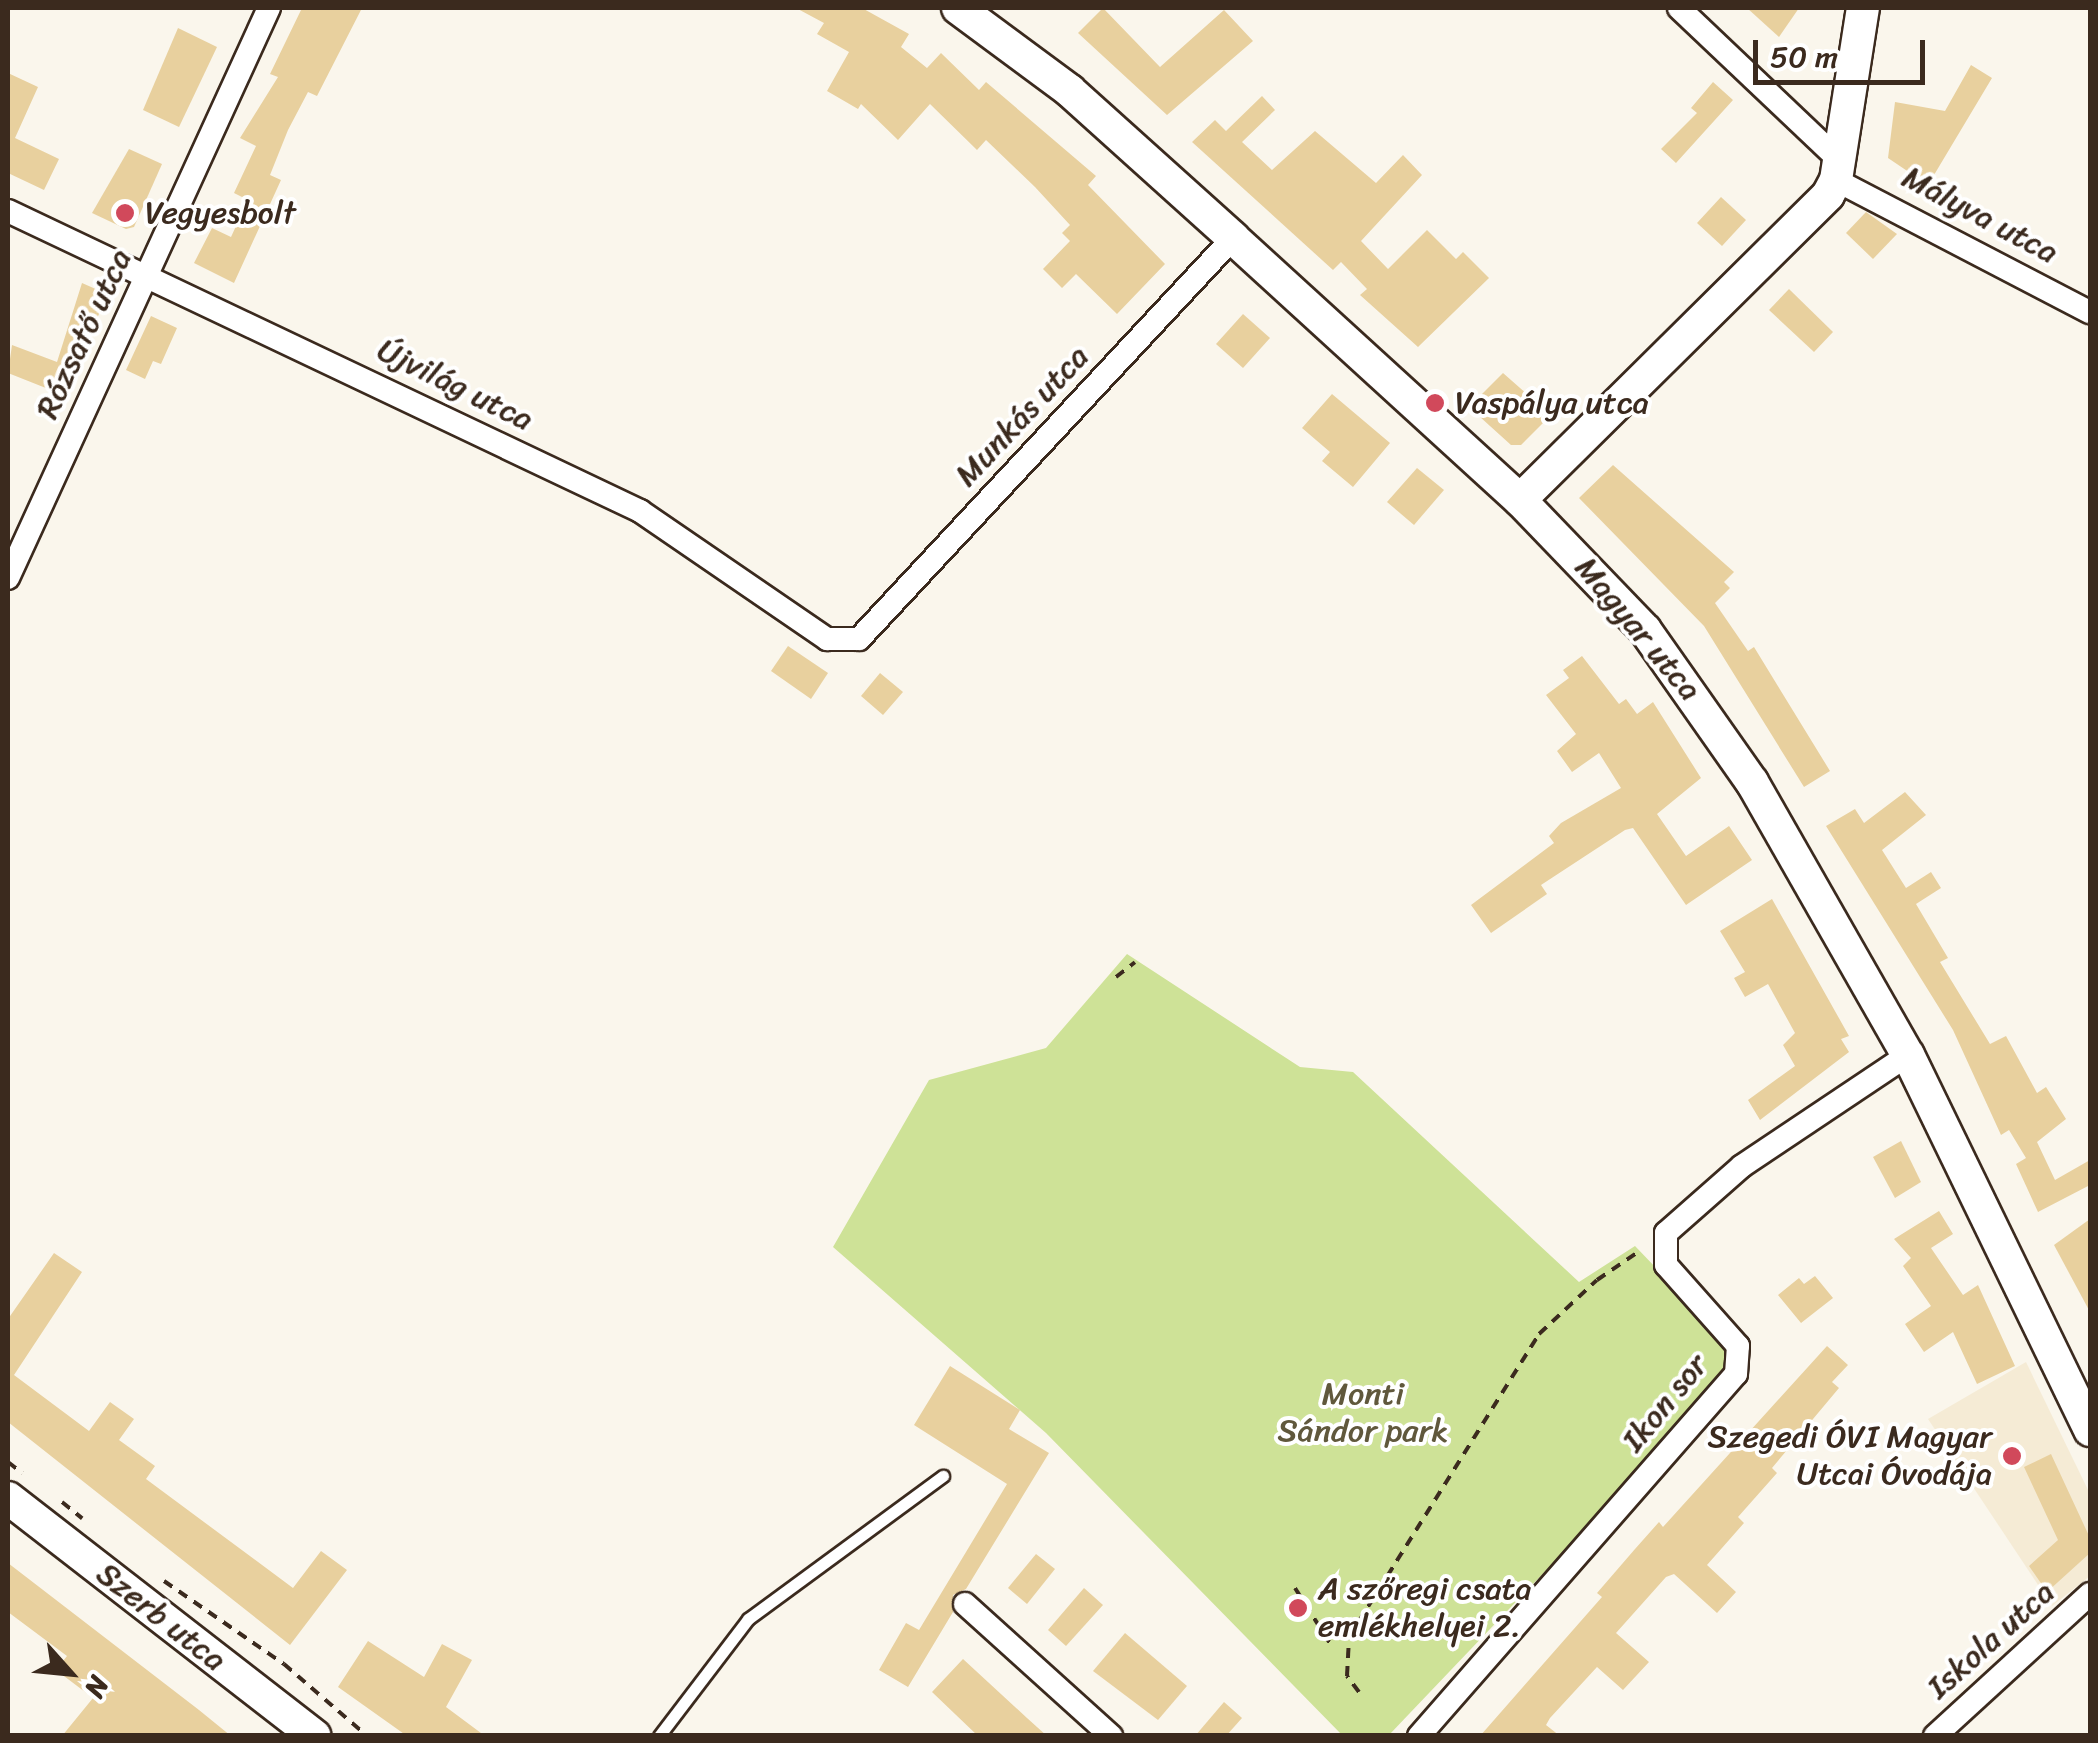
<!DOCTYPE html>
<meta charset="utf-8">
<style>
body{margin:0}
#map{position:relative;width:2098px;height:1743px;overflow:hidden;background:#faf6ec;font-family:Sriracha,sans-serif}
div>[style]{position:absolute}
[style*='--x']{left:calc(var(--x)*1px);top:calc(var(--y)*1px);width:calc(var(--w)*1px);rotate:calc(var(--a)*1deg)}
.built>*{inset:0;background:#f5ebd5}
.green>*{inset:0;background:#cee297}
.building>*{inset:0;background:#e8d09e}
.path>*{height:4px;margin-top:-2px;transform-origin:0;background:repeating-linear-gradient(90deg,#3b2a1e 0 10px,transparent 0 18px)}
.roads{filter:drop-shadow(2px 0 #3b2a1e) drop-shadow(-2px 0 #3b2a1e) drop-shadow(0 2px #3b2a1e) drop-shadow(0 -2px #3b2a1e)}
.lane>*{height:11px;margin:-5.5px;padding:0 5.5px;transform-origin:5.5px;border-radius:5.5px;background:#fff}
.street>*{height:22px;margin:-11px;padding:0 11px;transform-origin:11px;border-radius:11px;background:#fff}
.secondary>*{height:32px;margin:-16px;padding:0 16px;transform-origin:16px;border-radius:16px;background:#fff}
.dots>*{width:28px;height:28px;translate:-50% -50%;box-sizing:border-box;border:5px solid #fff;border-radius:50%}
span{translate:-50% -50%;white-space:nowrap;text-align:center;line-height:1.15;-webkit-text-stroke:8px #fff;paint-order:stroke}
.poi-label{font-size:32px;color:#3b2a1e}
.left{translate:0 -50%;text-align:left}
.right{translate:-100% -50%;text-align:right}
.street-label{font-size:32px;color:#3b2a1e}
.park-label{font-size:32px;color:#60583c}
.frame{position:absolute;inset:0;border:10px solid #3b2a1e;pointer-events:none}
.north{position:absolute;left:20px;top:1623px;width:100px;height:100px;-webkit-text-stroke:8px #fff;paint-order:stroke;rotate:117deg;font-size:28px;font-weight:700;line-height:40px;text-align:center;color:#3b2a1e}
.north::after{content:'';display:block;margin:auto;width:35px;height:45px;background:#3b2a1e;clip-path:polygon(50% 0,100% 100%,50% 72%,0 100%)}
.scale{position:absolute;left:1753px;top:40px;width:172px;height:45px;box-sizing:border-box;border:5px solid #3b2a1e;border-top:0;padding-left:12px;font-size:30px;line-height:35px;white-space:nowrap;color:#3b2a1e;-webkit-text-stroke:8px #fff;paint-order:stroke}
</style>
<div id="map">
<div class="built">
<div style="clip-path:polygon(2026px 1362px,2090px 1494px,2090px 1576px,2052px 1606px,1928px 1419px)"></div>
</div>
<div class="green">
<div style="clip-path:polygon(1127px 954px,1300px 1067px,1353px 1072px,1579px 1282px,1635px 1246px,1727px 1342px,1729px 1369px,1716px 1392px,1389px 1735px,1342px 1735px,1046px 1433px,833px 1247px,929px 1080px,1046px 1048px)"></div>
</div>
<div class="building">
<div style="clip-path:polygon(302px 8px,362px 8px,317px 96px,308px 92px,288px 130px,270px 175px,281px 180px,234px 283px,194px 263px,212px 228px,231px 237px,248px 200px,234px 193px,256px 146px,240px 138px,278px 77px,270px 74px)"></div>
<div style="clip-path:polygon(796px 8px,862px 8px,909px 34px,901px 47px,927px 68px,941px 53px,979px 90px,986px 82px,1096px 176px,1088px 185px,1165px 264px,1117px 314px,1076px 274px,1062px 288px,1043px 269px,1070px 241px,1062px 233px,1070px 225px,1035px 187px,986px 140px,977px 150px,930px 104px,898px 140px,861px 104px,858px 109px,827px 91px,849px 52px,817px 34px,824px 23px)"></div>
<div style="clip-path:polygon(1103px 8px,1160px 67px,1224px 10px,1253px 41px,1167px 115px,1078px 33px)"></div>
<div style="clip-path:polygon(1747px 8px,1799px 8px,1779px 37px)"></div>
<div style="clip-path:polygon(178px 28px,217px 47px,179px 127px,143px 110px)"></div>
<div style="clip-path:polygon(1971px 65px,1992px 78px,1928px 185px,1888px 158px,1895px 102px,1945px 111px)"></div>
<div style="clip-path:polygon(8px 73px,38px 87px,15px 138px,59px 159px,44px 190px,8px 173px)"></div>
<div style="clip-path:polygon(1713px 82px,1733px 100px,1676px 163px,1661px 149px,1697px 113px,1691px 108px)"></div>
<div style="clip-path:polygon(1262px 96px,1275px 110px,1242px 142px,1272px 170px,1315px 131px,1376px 183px,1403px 155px,1422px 175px,1361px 241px,1388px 269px,1427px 230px,1456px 259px,1463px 252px,1489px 278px,1418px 347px,1360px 295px,1367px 289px,1341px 262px,1333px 270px,1192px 142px,1215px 120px,1226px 131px)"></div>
<div style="clip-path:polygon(129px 149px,162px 164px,134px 227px,126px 229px,92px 213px)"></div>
<div style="clip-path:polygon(1721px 197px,1746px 220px,1722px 246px,1697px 223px)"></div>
<div style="clip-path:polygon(1866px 212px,1897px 234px,1873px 259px,1846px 233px)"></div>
<div style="clip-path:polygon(82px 283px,107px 294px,66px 396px,8px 373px,12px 345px,57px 362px)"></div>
<div style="clip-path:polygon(1789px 289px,1833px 332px,1814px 352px,1769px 310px)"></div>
<div style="clip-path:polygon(1243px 314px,1270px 338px,1243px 368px,1216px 344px)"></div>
<div style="clip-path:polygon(151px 316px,177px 328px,161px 364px,153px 361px,145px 379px,126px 370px)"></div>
<div style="clip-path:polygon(1503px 373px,1529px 396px,1535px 390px,1557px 409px,1521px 445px,1511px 445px,1469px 407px)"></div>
<div style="clip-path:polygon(1332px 394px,1390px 443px,1353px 487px,1322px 461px,1330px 452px,1302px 428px)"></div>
<div style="clip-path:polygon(1613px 465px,1734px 572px,1724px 582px,1730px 588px,1715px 603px,1748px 651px,1754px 647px,1830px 771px,1804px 787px,1704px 626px,1579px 498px)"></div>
<div style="clip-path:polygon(1417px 468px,1444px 490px,1414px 525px,1387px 502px)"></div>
<div style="clip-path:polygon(788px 646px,828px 673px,811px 699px,771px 671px)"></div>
<div style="clip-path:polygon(1582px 656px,1619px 704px,1626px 699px,1637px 714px,1653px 702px,1701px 778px,1657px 814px,1686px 856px,1729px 826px,1752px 860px,1686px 905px,1633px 828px,1625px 830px,1541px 885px,1547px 894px,1491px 933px,1471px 905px,1554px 843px,1549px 836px,1561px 823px,1621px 788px,1599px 753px,1572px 772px,1557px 751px,1576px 734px,1546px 695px,1569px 678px,1563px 670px)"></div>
<div style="clip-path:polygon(880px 673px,903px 692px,883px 715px,861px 696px)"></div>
<div style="clip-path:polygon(1905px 792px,1926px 815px,1882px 850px,1906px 888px,1931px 872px,1941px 888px,1916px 904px,1948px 958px,1940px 962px,1990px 1044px,2006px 1036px,2037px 1093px,2046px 1087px,2066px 1119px,2037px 1142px,2055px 1180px,2090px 1160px,2090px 1185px,2038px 1212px,2016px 1164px,2026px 1158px,2009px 1130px,2001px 1135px,1953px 1030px,1826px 826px,1855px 809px,1864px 823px)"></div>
<div style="clip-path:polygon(1772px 899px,1849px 1036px,1841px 1039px,1849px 1052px,1760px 1120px,1748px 1100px,1795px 1066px,1783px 1045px,1795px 1033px,1768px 984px,1745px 997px,1734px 978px,1745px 972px,1720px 931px)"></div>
<div style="clip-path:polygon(1901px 1141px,1921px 1182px,1895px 1198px,1873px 1157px)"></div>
<div style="clip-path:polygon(1939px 1211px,1953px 1234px,1931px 1248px,1963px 1295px,1978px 1285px,2015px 1366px,1977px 1384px,1953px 1332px,1924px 1352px,1905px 1324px,1931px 1306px,1903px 1266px,1911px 1258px,1894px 1239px)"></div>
<div style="clip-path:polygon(2090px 1219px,2090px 1312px,2054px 1245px)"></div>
<div style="clip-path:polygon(54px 1253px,82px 1272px,14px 1375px,89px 1431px,110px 1402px,134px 1419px,119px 1440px,155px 1466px,146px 1479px,293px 1588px,321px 1551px,347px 1570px,290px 1645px,8px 1422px,8px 1319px)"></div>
<div style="clip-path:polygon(1815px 1276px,1833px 1298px,1801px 1323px,1778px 1295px,1799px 1278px,1804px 1284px)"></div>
<div style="clip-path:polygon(1827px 1346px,1848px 1365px,1832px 1382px,1839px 1388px,1772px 1468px,1777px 1473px,1738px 1517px,1744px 1523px,1707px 1565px,1736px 1592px,1717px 1613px,1674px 1574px,1666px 1577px,1616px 1633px,1649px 1662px,1623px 1690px,1597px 1667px,1550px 1718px,1546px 1725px,1560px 1736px,1480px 1736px,1602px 1597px,1597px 1593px,1635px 1549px,1659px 1522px,1663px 1527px)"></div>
<div style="clip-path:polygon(950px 1366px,1020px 1410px,1009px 1429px,1049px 1453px,966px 1589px,953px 1595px,953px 1612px,908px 1687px,879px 1670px,906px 1623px,919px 1630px,1007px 1484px,914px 1425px)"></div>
<div style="clip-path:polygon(2051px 1454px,2090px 1538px,2090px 1553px,2047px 1592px,2029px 1566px,2058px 1540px,2024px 1467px)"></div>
<div style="clip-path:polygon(1036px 1554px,1055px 1569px,1027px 1604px,1008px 1588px)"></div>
<div style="clip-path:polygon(8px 1563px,199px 1710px,231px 1736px,62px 1736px,93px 1698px,56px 1670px,67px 1656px,8px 1612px)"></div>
<div style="clip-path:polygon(1084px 1588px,1103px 1605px,1066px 1646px,1048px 1630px)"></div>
<div style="clip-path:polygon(1125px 1633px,1187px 1686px,1158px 1720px,1093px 1671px)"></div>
<div style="clip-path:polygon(368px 1641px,424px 1677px,442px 1644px,472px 1660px,446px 1707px,485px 1736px,407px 1736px,338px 1687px)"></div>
<div style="clip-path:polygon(963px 1659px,1027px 1718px,1047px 1736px,978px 1736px,932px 1692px)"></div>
<div style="clip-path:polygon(1224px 1702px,1242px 1718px,1226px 1736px,1195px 1736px)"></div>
</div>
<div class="path">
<div style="--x:1116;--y:977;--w:24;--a:-38"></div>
<div style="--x:8;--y:1462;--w:18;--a:38"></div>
<div style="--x:62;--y:1502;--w:26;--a:39"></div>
<div style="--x:164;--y:1581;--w:146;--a:34.7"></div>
<div style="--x:284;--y:1664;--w:110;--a:40.9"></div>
<div style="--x:1295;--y:1588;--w:67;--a:57.7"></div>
<div style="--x:1359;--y:1692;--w:20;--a:-127"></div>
<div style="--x:1347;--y:1676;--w:39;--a:-87"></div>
<div style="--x:1349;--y:1637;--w:358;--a:-57.9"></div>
<div style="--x:1539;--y:1334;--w:79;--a:-43"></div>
<div style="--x:1597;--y:1280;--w:53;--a:-34.3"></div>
</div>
<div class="roads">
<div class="lane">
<div style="--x:659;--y:1736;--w:147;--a:-52.7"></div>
<div style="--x:748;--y:1619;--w:242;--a:-36.3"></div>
</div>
<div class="street">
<div style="--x:1679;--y:8;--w:222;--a:43.5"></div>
<div style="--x:1836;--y:180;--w:286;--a:27.5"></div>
<div style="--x:8;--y:211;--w:700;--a:25.39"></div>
<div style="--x:640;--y:511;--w:227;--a:34.4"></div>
<div style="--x:827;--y:639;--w:32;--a:0"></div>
<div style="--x:859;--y:639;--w:548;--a:-47"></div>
<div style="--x:8;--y:578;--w:627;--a:-65.4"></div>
<div style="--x:965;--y:1604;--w:197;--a:42.1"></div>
<div style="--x:1419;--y:1736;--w:481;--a:-48.8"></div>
<div style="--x:1736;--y:1374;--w:28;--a:-86"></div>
<div style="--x:1738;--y:1346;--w:108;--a:-131.6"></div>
<div style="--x:1666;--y:1265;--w:32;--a:-90"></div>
<div style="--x:1666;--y:1233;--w:101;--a:-41.4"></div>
<div style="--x:1742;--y:1166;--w:200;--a:-33.8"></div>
<div style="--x:1935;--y:1736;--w:210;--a:-42.5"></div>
</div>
<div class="secondary">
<div style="--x:958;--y:8;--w:139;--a:36.5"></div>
<div style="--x:1070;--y:91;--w:219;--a:42"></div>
<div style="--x:1233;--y:238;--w:389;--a:42.4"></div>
<div style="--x:1520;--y:500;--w:180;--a:46.1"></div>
<div style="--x:1645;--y:630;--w:186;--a:54.9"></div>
<div style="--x:1752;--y:782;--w:314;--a:60.3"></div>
<div style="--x:1908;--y:1055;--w:417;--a:64.1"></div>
<div style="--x:1520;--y:500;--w:433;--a:-44.7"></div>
<div style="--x:1828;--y:195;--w:17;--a:-62"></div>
<div style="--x:1836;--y:180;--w:174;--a:-81.1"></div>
<div style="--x:8;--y:1498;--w:388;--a:37.8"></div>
</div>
</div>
<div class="dots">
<div style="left:125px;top:213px;background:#d1495b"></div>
<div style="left:1435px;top:403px;background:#d1495b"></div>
<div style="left:2012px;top:1456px;background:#d1495b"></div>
<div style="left:1298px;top:1608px;background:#d1495b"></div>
</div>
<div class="poi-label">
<span class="left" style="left:145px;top:213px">Vegyesbolt</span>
<span class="left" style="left:1455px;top:403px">Vaspálya utca</span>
<span class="right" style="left:1992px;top:1456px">Szegedi ÓVI Magyar<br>Utcai Óvodája</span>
<span class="left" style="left:1318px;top:1608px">A szőregi csata<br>emlékhelyei 2.</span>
</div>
<div class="street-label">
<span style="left:1980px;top:215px;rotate:28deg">Mályva utca</span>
<span style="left:84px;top:334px;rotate:-65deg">Rózsatő utca</span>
<span style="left:455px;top:385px;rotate:26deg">Újvilág utca</span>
<span style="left:1022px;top:416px;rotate:-47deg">Munkás utca</span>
<span style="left:1638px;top:629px;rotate:50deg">Magyar utca</span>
<span style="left:1665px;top:1403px;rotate:-51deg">Ikon sor</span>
<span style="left:161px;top:1617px;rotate:38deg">Szerb utca</span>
<span style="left:1991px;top:1640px;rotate:-42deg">Iskola utca</span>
</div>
<div class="park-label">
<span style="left:1363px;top:1413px">Monti<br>Sándor park</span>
</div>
<div class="frame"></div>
<div class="north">N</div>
<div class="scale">50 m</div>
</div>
